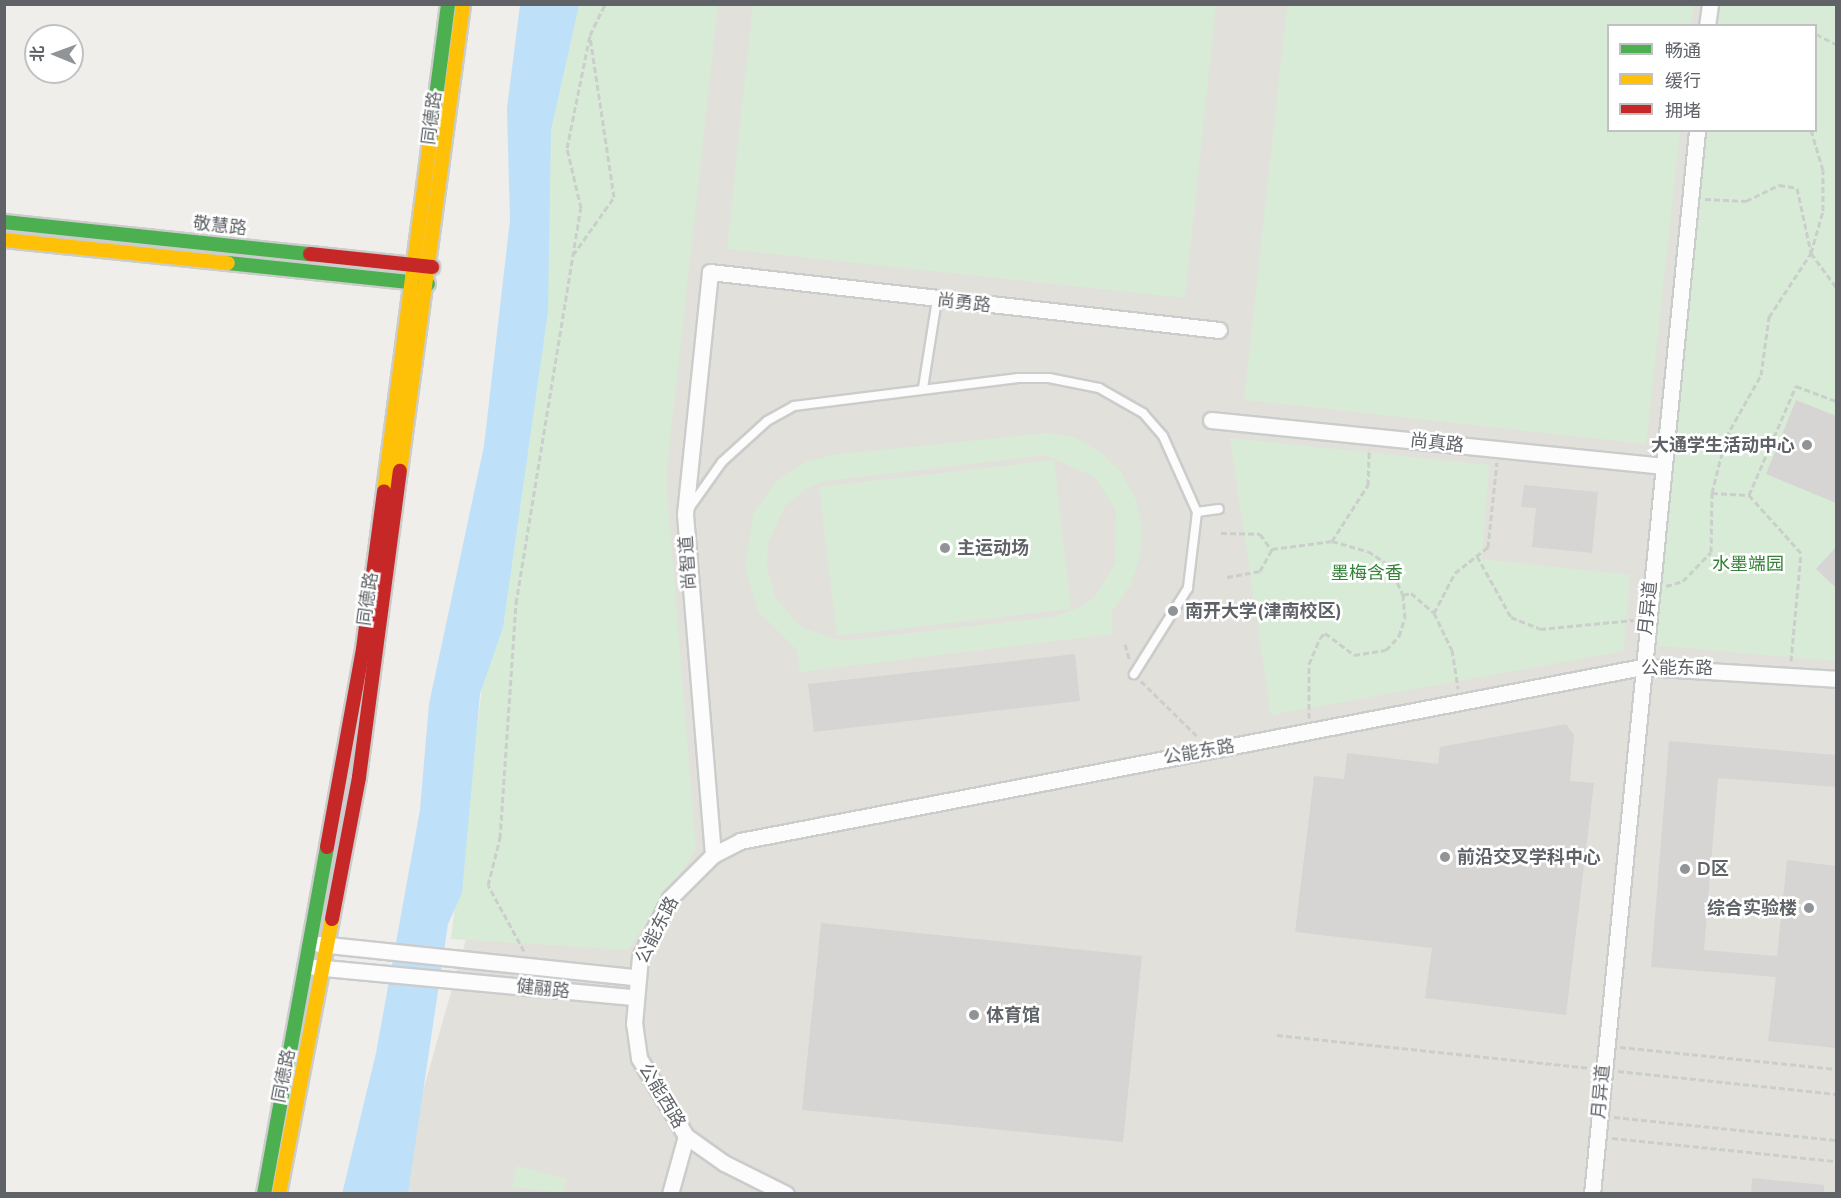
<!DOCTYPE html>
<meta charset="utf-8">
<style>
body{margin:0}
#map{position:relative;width:1841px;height:1198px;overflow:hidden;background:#efeeea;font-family:"Nunito Sans","Noto Sans SC",sans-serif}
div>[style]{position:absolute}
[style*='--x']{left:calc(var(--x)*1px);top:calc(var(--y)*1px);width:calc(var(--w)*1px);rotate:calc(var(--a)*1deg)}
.education>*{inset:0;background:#e2e0da}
.green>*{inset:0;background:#d8ebd6}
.water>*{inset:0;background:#bfe0f9}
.building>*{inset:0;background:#d6d5d3}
.path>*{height:3px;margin-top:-1.5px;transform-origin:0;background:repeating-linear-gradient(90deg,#cacfcc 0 6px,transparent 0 9px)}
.roads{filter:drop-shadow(2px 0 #cbcccc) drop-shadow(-2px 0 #cbcccc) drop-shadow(0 2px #cbcccc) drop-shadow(0 -2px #cbcccc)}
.lane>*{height:8px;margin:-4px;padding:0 4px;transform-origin:4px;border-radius:4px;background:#fdfcfc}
.street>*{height:15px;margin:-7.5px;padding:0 7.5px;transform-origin:7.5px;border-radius:7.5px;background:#fdfcfc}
.fast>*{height:14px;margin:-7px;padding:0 7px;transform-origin:7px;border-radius:7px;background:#4caf50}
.slow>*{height:14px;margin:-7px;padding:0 7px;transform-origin:7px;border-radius:7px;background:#ffc107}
.jam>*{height:14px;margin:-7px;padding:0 7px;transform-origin:7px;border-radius:7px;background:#c62828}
.dots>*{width:16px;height:16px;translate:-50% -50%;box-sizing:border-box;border:3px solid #fff;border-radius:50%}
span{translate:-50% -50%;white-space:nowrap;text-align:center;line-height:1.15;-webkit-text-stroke:5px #fff;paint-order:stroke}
.street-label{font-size:18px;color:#5f6368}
.poi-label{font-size:18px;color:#5f6368;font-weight:700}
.right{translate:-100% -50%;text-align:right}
.left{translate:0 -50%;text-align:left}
.park-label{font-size:18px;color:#348238}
.frame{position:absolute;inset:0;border:6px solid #5f6368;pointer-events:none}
.legend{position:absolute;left:1607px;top:24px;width:210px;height:108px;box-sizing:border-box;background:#fff;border:2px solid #bfc1c3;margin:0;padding:8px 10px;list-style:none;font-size:18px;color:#5f6368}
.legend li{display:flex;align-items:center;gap:12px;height:30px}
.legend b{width:30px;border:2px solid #bfc1c3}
.north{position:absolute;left:24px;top:24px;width:60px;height:60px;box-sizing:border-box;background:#fff;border:2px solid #bfc1c3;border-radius:50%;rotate:271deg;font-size:16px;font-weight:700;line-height:24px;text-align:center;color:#5f6368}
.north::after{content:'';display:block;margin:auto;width:21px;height:27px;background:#919496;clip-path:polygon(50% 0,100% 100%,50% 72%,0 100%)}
</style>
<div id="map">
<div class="education">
<div style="clip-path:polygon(evenodd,585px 5px,1836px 5px,1836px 1193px,394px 1194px,466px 939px,585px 5px,1608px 26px,1816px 26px,1816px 130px,1608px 130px,1608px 26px)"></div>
</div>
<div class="green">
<div style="clip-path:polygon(566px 5px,718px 5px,666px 477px,696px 850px,628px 950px,451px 939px)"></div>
<div style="clip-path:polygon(753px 5px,1216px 5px,1185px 298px,727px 249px)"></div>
<div style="clip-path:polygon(1287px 5px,1694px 5px,1691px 25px,1608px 26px,1608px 130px,1680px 131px,1646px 444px,1244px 400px)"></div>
<div style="clip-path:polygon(1719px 5px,1836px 5px,1836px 661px,1651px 645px,1706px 131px,1816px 130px,1816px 26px,1717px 25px)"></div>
<div style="clip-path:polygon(evenodd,1047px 433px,1074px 437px,1099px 451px,1121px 472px,1136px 500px,1142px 527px,1140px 556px,1131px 584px,1111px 613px,1113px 634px,800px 672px,797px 650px,758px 611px,745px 567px,753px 514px,777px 480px,808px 461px,832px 455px,1047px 433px,1045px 455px,1095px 477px,1116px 510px,1115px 564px,1095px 597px,1081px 607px,1052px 617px,841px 641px,801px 627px,776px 599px,767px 568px,768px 543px,785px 506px,807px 488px,826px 481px,1045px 455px)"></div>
<div style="clip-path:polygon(1230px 438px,1489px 465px,1482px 559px,1630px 575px,1624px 651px,1271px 715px)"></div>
<div style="clip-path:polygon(1054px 460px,1071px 609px,837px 636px,819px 487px)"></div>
<div style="clip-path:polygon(517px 1166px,567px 1179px,563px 1193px,512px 1187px)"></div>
</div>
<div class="water">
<div style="clip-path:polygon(520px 5px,579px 5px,551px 130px,548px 312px,503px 627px,480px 694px,462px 893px,448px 924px,408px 1193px,342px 1194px,376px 1053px,420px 810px,429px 704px,484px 446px,510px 220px,507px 108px)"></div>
</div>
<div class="building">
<div style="clip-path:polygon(1796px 400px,1836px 416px,1836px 503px,1766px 474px)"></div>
<div style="clip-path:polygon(1524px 485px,1598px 492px,1592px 553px,1532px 547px,1536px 508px,1521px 507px)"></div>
<div style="clip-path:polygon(1836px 547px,1836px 588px,1816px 569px)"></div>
<div style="clip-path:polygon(1075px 654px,1080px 701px,814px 732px,808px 684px)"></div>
<div style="clip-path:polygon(1566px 724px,1574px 735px,1570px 781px,1594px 783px,1566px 1015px,1425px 998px,1432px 948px,1295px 932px,1314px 776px,1344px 779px,1347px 753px,1438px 764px,1440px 747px)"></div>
<div style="clip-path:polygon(1669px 741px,1836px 755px,1836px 787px,1718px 778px,1704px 950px,1777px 956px,1787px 860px,1836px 866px,1836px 1048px,1768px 1041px,1776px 977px,1651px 967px)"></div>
<div style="clip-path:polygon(821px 923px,1142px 956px,1123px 1142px,802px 1110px)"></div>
<div style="clip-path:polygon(1752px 1178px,1824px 1185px,1824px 1194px,1751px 1194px)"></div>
</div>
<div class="path">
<div style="--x:1816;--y:34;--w:22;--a:27"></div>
<div style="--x:1705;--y:199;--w:41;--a:2.8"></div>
<div style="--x:1746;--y:201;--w:37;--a:-26"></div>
<div style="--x:1779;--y:185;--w:18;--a:9"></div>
<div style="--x:1797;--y:188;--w:66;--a:77.8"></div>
<div style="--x:1811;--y:253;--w:42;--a:53.7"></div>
<div style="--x:573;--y:255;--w:71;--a:-54.7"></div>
<div style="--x:614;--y:197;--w:163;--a:-98.5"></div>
<div style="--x:1712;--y:493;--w:37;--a:3"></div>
<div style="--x:1221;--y:533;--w:39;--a:1"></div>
<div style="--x:1260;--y:534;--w:19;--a:54"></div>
<div style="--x:1332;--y:541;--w:67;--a:-57.3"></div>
<div style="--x:1368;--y:485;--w:36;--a:-88"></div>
<div style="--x:1477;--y:556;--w:70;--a:60.9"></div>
<div style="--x:1511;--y:617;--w:31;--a:22"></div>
<div style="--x:1540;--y:629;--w:94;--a:-5.5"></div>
<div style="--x:1227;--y:577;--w:34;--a:-10"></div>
<div style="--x:1260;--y:571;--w:25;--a:-61"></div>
<div style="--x:1272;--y:549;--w:61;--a:-7.6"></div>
<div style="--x:1332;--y:541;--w:37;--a:16"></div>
<div style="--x:1368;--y:551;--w:27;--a:34"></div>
<div style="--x:1390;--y:566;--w:32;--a:66"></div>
<div style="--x:1403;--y:595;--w:8;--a:-14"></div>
<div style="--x:1411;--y:593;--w:30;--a:41"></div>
<div style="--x:1434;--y:613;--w:41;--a:64.1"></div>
<div style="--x:1452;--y:650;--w:39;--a:81"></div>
<div style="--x:1666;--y:586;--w:18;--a:-16"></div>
<div style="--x:1683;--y:581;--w:40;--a:-46"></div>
<div style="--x:1711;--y:552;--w:59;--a:-89"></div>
<div style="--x:1712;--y:493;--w:58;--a:-76"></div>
<div style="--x:1726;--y:437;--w:71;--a:-60.6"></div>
<div style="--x:1761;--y:375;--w:59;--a:-82.1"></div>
<div style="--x:1769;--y:317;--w:77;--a:-56.7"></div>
<div style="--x:1811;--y:253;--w:44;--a:-74.1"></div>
<div style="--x:1823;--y:211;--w:41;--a:-90"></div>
<div style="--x:1823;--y:170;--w:42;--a:-106.7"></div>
<div style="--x:1434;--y:613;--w:45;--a:-62.3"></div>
<div style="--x:1455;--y:573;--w:42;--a:-38.2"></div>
<div style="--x:1488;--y:547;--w:85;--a:-84"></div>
<div style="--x:1125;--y:644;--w:18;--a:74"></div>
<div style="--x:1791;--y:661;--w:108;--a:-84.7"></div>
<div style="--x:1801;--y:553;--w:78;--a:-131.9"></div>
<div style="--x:1749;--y:495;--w:119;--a:-66.7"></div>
<div style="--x:1796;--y:386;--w:43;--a:20.6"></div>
<div style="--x:1141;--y:681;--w:81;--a:44.5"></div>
<div style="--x:1309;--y:718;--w:54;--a:-90"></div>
<div style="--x:1309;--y:664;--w:28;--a:-67"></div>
<div style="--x:1320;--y:638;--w:7;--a:-45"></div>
<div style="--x:1325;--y:633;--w:36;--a:37"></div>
<div style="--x:1354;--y:655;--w:32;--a:-9"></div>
<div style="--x:1386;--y:650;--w:19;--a:-47"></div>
<div style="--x:1399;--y:636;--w:19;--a:-72"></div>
<div style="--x:1405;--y:618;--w:23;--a:-95"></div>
<div style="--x:524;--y:951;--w:75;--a:-118.6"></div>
<div style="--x:488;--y:885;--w:49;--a:-75.7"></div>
<div style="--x:500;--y:838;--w:236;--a:-86.1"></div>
<div style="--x:516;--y:603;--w:400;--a:-80.7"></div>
<div style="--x:581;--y:208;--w:62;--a:-103.1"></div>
<div style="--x:567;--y:148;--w:115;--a:-78.5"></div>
<div style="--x:590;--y:35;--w:34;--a:-64"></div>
<div style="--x:1277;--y:1035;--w:315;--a:6"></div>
<div style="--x:1620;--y:1047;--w:217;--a:5.8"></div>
<div style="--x:1618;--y:1071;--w:219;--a:6"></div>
<div style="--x:1614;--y:1117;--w:223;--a:5.9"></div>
<div style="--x:1612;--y:1138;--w:225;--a:5.9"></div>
</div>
<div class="roads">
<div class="lane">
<div style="--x:923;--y:388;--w:89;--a:-81"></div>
<div style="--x:688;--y:510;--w:59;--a:-54.7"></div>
<div style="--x:722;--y:462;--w:61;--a:-42.3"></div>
<div style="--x:767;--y:421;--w:31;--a:-29"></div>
<div style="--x:794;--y:406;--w:226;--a:-7.1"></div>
<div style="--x:1018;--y:378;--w:31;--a:0"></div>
<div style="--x:1049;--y:378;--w:51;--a:11.3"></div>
<div style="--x:1099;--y:388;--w:51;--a:29.6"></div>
<div style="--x:1143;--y:413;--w:30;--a:49"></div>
<div style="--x:1163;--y:436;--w:83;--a:65.9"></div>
<div style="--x:1197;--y:512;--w:77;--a:96.8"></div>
<div style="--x:1188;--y:588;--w:102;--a:122.1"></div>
<div style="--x:1197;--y:512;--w:22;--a:-8"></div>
</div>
<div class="street">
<div style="--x:1707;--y:26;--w:22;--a:-82"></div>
<div style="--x:1211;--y:420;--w:453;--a:5.8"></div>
<div style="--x:713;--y:855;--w:342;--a:-94.7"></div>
<div style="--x:685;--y:514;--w:243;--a:-84.1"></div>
<div style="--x:710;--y:272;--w:512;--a:6.5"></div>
<div style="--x:319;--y:944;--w:318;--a:6"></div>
<div style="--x:314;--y:967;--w:320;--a:5.4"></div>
<div style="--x:670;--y:1194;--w:60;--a:-74.6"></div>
<div style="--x:786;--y:1194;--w:69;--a:-153.4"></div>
<div style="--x:724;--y:1163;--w:47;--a:-144.6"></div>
<div style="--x:686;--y:1136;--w:91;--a:-121.1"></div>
<div style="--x:639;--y:1058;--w:34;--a:-98"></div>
<div style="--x:634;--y:1024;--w:67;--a:-84.9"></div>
<div style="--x:640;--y:957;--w:66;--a:-63"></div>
<div style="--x:670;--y:898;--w:61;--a:-45"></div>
<div style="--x:713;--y:855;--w:30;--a:-27"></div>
<div style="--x:740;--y:841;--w:919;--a:-10.92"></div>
<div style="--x:1642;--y:667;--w:194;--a:3.5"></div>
<div style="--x:1592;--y:1194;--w:1069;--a:-84.36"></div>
</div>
<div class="fast">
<div style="--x:430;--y:143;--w:140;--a:-82.6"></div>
<div style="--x:4;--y:222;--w:308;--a:6"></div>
<div style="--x:228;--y:263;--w:201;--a:6"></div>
<div style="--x:264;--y:1194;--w:353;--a:-79.7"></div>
</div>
<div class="slow">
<div style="--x:4;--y:240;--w:225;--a:5.9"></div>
<div style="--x:400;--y:471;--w:471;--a:-82.3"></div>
<div style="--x:384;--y:491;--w:351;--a:-82.5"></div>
<div style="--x:279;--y:1194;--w:280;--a:-79.1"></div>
</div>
<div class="jam">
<div style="--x:310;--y:254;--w:123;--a:6.1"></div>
<div style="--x:327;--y:847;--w:201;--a:-79.7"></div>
<div style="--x:363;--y:649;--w:159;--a:-82.4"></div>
<div style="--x:332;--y:919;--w:145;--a:-79.2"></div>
<div style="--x:359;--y:777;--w:309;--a:-82.4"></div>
</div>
</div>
<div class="dots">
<div style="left:1807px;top:445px;background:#919496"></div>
<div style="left:945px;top:548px;background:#919496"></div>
<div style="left:1173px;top:611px;background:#919496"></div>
<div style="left:1445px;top:857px;background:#919496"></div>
<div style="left:1685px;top:869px;background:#919496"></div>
<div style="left:1809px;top:908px;background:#919496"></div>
<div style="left:974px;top:1015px;background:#919496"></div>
</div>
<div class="street-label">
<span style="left:432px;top:118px;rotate:-83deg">同德路</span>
<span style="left:220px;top:226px;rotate:6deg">敬慧路</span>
<span style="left:964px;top:303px;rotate:6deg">尚勇路</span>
<span style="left:1437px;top:443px;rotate:6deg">尚真路</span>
<span style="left:688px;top:563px;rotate:-94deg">尚智道</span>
<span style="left:368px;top:599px;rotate:-82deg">同德路</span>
<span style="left:1648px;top:608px;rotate:-84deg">月异道</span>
<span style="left:1677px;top:668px">公能东路</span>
<span style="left:1199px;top:752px;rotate:-10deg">公能东路</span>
<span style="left:657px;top:930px;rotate:-63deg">公能东路</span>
<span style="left:543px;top:989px;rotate:6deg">健翮路</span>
<span style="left:284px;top:1076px;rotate:-79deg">同德路</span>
<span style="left:1601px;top:1092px;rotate:-85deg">月异道</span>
<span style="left:662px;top:1096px;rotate:59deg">公能西路</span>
</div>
<div class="poi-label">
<span class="right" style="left:1795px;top:445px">大通学生活动中心</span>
<span class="left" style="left:957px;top:548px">主运动场</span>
<span class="left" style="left:1185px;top:611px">南开大学(津南校区)</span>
<span class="left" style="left:1457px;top:857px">前沿交叉学科中心</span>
<span class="left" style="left:1697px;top:869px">D区</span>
<span class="right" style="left:1797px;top:908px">综合实验楼</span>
<span class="left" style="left:986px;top:1015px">体育馆</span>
</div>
<div class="park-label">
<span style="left:1748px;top:564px">水墨端园</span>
<span style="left:1367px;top:573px">墨梅含香</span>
</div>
<div class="frame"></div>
<ul class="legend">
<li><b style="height:8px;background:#4caf50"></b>畅通</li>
<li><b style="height:8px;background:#ffc107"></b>缓行</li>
<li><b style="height:8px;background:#c62828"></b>拥堵</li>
</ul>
<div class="north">北</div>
</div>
